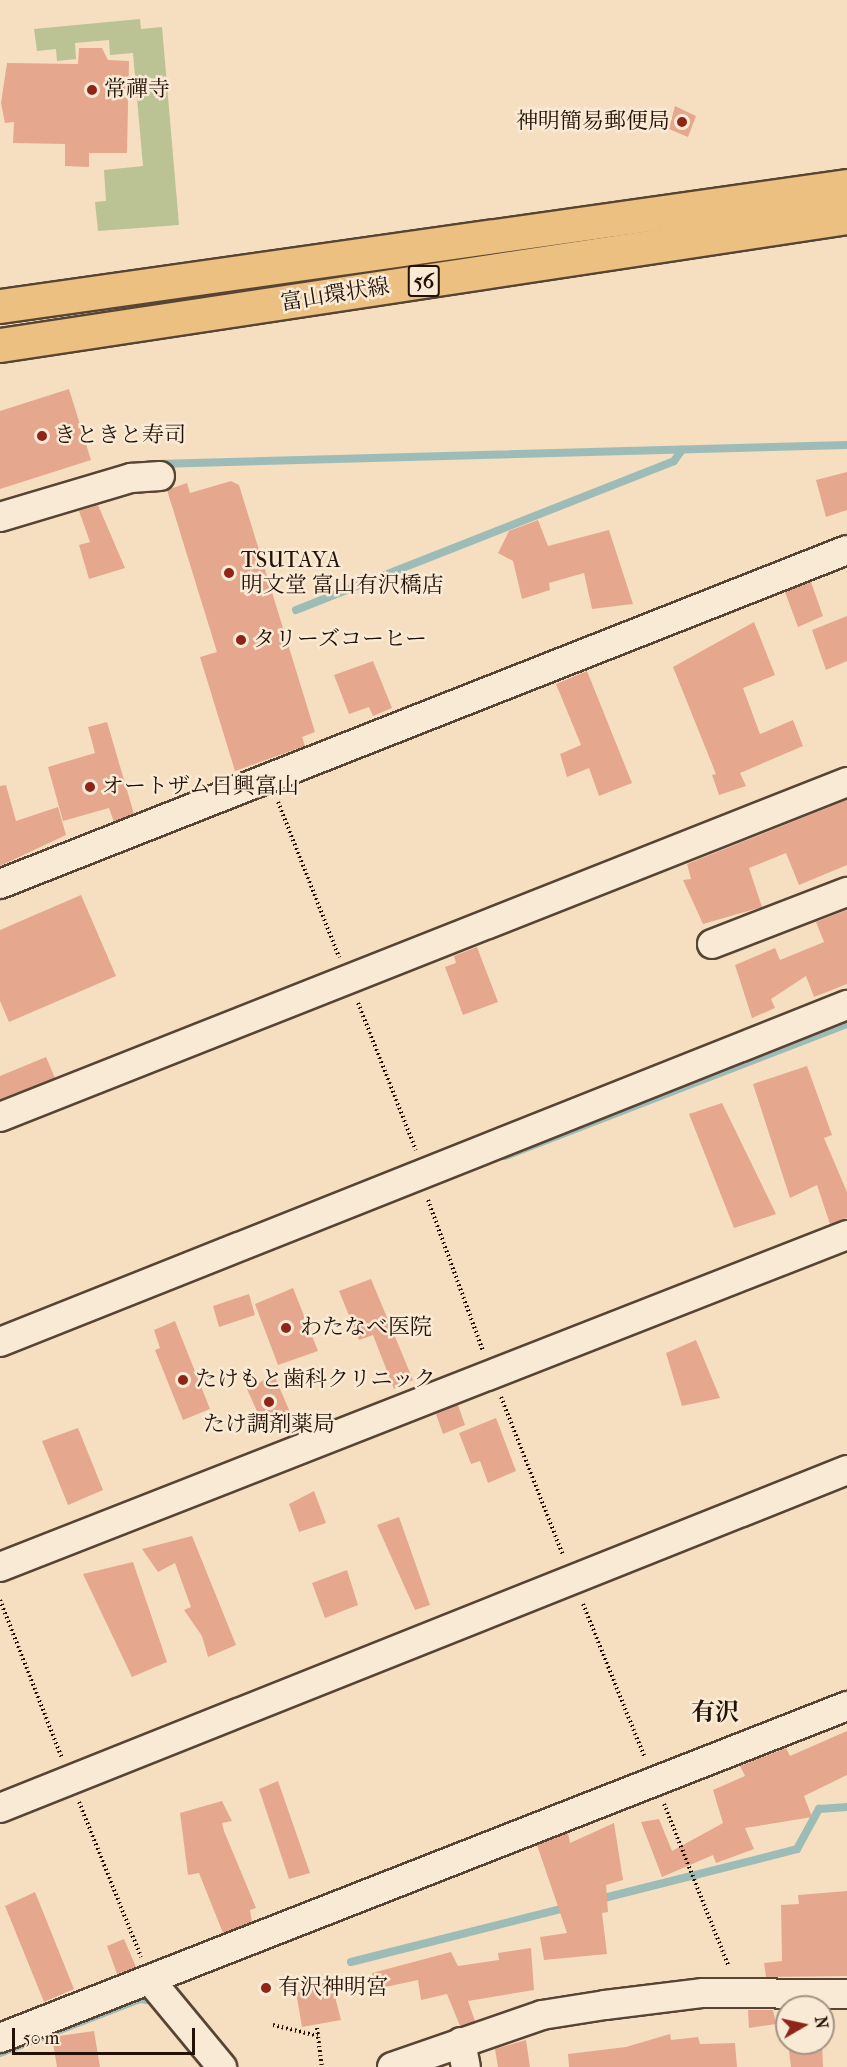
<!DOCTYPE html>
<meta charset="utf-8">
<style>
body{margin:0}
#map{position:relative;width:847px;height:2067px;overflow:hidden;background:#f6dfc0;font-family:"IM FELL French Canon","Noto Serif JP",serif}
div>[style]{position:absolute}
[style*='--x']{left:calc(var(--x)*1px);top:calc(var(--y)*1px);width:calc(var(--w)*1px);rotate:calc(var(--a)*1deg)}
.green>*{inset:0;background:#bbc293}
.stream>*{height:8px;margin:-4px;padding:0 4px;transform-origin:4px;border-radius:4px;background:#9dbcb8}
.building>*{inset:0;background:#e5a88e}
.path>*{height:4px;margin-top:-2px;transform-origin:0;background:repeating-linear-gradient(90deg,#241106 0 1.5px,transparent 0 4.5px)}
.roads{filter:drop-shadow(2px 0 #584434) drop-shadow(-2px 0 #584434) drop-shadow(0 2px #584434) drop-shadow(0 -2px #584434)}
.street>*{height:28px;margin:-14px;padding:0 14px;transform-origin:14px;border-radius:14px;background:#f9ead6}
.primary>*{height:33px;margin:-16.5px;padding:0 16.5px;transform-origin:16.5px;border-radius:16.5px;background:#ebc080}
.dots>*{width:16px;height:16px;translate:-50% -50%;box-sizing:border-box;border:3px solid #f9ead6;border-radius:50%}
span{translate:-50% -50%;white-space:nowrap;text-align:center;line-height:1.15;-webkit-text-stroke:5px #f9ead6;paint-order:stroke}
.shield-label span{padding:2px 4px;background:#f9ead6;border:2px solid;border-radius:4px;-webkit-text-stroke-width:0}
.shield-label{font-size:21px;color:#241106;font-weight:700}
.poi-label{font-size:22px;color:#241106}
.left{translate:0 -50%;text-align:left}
.right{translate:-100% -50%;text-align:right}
.street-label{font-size:22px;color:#241106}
.neighbourhood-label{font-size:24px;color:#241106;font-weight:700}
.north{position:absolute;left:775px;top:1995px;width:60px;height:60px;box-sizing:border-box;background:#f9ead6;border:2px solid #a49383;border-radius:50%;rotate:81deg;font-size:16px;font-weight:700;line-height:24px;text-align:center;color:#241106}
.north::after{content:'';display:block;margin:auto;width:21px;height:27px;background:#8f2418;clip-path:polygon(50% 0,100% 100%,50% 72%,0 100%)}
.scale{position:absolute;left:12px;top:2028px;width:183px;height:27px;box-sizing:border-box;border:3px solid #241106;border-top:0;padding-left:8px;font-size:18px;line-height:21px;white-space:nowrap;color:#241106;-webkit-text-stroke:4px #f9ead6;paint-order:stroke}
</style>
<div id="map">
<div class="green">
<div style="clip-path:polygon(140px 19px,141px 29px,162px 27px,179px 225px,98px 231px,95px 202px,106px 201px,104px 170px,143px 166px,133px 53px,110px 55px,109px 40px,75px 43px,76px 59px,57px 61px,56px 49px,37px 51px,34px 29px)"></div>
</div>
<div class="stream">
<div style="--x:157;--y:464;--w:690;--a:-1.58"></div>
<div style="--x:296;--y:610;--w:406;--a:-21.5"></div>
<div style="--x:674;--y:461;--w:14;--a:-54"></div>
<div style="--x:505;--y:1156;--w:367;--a:-21.1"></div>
<div style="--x:600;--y:1899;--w:203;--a:-14.2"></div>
<div style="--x:797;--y:1849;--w:46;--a:-61.2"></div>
<div style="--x:819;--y:1809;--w:28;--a:-4"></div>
<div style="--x:351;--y:1962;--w:224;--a:-14.2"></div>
<div style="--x:0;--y:2053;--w:150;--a:-21.1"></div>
<div style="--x:140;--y:1999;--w:14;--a:8"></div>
</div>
<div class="building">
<div style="clip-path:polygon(79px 48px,102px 48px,108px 60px,129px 61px,127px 153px,89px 153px,89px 167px,65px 166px,65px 144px,13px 143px,14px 122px,5px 123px,1px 103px,7px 63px,78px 64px)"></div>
<div style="clip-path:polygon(675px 106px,696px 116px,688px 137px,669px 129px)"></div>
<div style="clip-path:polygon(69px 389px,91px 460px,0 489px,0 411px)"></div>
<div style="clip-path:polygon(847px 472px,847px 510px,826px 517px,816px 480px)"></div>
<div style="clip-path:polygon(231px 481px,239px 485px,315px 732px,302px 737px,305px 746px,235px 771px,200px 657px,217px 652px,167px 490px,187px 483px,190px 493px)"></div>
<div style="clip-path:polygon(98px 505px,125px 568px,89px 579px,79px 545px,90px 542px,79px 511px)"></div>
<div style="clip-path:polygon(538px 520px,548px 546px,609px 530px,633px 604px,592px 609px,584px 573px,549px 583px,550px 590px,522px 599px,513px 561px,498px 553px,509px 531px)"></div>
<div style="clip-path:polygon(811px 582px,823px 616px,798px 627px,785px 592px)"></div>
<div style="clip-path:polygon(847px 616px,847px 661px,826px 670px,812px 630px)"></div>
<div style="clip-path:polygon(754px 622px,775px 675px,743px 688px,760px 734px,793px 720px,803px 746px,740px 773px,746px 786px,719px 795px,712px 775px,716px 774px,673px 667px)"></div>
<div style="clip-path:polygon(373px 661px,392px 708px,373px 716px,369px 707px,349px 714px,334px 675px)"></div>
<div style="clip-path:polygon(587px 671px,632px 783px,599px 796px,589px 768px,567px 777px,560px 754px,581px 745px,556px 684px)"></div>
<div style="clip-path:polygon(107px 722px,134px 814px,114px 822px,109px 808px,63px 821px,48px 767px,95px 753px,88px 727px)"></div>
<div style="clip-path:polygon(6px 785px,16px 821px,58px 807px,66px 835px,0 866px,0 786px)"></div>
<div style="clip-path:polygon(847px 800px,847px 865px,799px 885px,786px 853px,749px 868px,762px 907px,703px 924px,683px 880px,691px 879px,687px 864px)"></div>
<div style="clip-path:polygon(81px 895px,116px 976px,9px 1022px,0 1001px,0 930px)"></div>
<div style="clip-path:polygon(847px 910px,847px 984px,814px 997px,806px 976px,771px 999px,775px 1008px,752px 1018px,735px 965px,775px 948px,780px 960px,824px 942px,816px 922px)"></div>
<div style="clip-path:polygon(477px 947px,498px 1002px,463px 1015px,445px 967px,456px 963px,454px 956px)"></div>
<div style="clip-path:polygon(46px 1057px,55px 1078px,0 1099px,0 1076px)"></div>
<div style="clip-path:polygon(807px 1066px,832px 1135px,824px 1138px,847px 1192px,847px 1218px,830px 1224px,817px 1185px,790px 1198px,753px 1084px)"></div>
<div style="clip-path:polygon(722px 1103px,776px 1214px,734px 1228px,689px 1114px)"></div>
<div style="clip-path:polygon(371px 1279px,413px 1380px,394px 1389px,373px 1335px,359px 1340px,339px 1291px)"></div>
<div style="clip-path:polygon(293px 1288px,318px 1351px,278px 1365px,255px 1304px)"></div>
<div style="clip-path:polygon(249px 1294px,255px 1315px,219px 1327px,213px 1306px)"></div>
<div style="clip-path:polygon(175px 1321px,210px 1409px,183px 1420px,155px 1350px,160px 1348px,154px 1330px)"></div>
<div style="clip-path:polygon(696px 1340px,720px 1398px,682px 1406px,666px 1353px)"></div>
<div style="clip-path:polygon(274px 1375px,293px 1419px,272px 1429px,271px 1423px,263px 1425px,247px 1389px)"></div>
<div style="clip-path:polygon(458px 1405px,465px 1425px,443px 1434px,436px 1414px)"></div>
<div style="clip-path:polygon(496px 1418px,516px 1471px,488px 1483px,480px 1461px,471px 1464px,459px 1433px)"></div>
<div style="clip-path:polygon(78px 1428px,103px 1490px,68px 1505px,42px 1441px)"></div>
<div style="clip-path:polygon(314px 1491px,326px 1523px,299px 1532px,289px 1504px)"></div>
<div style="clip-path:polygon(399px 1517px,430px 1605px,415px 1610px,377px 1525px)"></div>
<div style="clip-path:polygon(192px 1536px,236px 1645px,208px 1657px,202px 1636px,184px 1610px,191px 1607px,175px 1563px,158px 1572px,142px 1549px)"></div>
<div style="clip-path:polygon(133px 1562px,167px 1662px,132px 1677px,83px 1574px)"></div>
<div style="clip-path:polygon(347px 1570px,358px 1605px,325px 1618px,312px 1583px)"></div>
<div style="clip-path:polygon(847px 1731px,847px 1775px,804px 1796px,812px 1817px,745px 1828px,754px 1849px,716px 1863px,713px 1855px,662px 1877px,641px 1822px,659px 1819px,672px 1851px,723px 1823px,713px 1790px,745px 1776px,740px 1766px,786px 1748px,790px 1756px)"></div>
<div style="clip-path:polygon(278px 1781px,310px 1873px,289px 1879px,259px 1789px)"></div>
<div style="clip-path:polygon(222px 1801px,232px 1821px,222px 1823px,224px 1831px,256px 1908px,250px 1910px,252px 1922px,223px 1933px,199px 1873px,188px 1875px,180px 1813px)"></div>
<div style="clip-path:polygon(614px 1823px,623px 1880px,606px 1885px,608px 1912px,602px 1913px,607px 1954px,544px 1960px,540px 1937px,567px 1933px,537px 1845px,568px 1833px,570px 1843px)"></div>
<div style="clip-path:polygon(847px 1891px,847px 1976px,766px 1977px,764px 1963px,782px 1961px,781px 1905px,799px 1904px,798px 1895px)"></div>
<div style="clip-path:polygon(35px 1892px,74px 1989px,44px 2002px,5px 1906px)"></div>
<div style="clip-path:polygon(124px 1939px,136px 1967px,117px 1974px,107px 1946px)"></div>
<div style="clip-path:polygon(531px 1948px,534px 1990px,468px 2001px,475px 2021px,460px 2026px,447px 1994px,421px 2000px,418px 1980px,376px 1989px,372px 1973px,451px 1952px,458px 1966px,499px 1960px,498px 1953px)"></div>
<div style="clip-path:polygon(331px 1981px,341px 2020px,302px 2027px,296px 1992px,305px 1991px,303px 1984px)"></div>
<div style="clip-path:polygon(748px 2010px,773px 2010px,776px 2024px,749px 2028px)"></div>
<div style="clip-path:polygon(94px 2031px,100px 2067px,57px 2067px,52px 2037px)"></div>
<div style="clip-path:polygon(670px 2034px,671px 2040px,698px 2037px,700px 2044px,735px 2043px,737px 2067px,569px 2067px,568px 2054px,626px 2047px)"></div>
<div style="clip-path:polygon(526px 2040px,530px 2067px,498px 2067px,495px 2049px)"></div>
<div style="clip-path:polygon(788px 2043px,822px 2043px,823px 2067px,791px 2067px)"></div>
</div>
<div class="path">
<div style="--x:278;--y:802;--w:167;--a:68.5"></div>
<div style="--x:358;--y:1003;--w:158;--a:68.5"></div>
<div style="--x:428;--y:1200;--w:161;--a:70"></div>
<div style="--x:501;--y:1397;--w:170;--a:68.6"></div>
<div style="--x:0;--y:1600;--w:168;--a:68.6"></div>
<div style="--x:583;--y:1604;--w:166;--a:68.1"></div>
<div style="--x:79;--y:1802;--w:167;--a:68.2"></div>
<div style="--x:664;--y:1804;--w:175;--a:68.3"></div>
<div style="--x:273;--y:2025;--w:46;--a:13.7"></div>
<div style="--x:317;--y:2028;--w:39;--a:83"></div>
</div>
<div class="roads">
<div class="street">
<div style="--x:0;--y:517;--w:137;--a:-16.6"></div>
<div style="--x:131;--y:478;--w:29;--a:-4"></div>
<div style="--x:0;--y:884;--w:910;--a:-21.52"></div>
<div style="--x:712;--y:944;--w:145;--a:-21.1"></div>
<div style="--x:0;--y:1117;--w:911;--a:-21.58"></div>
<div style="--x:0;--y:1342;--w:912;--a:-21.7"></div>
<div style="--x:0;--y:1567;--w:910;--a:-21.4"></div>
<div style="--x:0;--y:1808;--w:912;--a:-21.75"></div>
<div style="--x:150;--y:1980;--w:113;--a:50.4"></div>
<div style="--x:0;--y:2038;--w:910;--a:-21.4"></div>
<div style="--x:461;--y:2042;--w:25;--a:79"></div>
<div style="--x:392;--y:2067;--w:159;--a:-19.1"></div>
<div style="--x:542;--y:2015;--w:64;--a:-9"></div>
<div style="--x:605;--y:2005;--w:99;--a:-7"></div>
<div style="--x:703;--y:1993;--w:144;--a:0.4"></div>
</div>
<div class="primary">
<div style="--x:0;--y:306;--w:855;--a:-8.06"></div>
<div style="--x:0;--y:345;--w:857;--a:-8.59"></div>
</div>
</div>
<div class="dots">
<div style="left:92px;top:90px;background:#8f2418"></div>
<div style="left:682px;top:122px;background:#8f2418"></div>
<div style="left:42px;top:436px;background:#8f2418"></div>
<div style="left:229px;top:573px;background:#8f2418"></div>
<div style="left:241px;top:640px;background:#8f2418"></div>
<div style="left:90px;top:787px;background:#8f2418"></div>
<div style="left:286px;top:1328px;background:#8f2418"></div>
<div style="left:183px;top:1380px;background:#8f2418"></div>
<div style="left:269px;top:1402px;background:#8f2418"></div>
<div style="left:266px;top:1988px;background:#8f2418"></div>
</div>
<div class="shield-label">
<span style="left:424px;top:281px">56</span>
</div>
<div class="poi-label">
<span class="left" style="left:104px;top:90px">常禪寺</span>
<span class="right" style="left:670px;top:122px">神明簡易郵便局</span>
<span class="left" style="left:54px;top:436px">きときと寿司</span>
<span class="left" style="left:241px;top:573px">TSUTAYA<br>明文堂 富山有沢橋店</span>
<span class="left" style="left:253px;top:640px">タリーズコーヒー</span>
<span class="left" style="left:102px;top:787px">オートザム日興富山</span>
<span class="left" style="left:300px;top:1328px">わたなべ医院</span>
<span class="left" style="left:195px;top:1380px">たけもと歯科クリニック</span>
<span style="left:269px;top:1425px">たけ調剤薬局</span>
<span class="left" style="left:278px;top:1988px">有沢神明宮</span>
</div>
<div class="street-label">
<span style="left:335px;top:295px;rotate:-9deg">富山環状線</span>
</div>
<div class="neighbourhood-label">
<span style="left:715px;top:1713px">有沢</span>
</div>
<div class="north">N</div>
<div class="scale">50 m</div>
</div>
